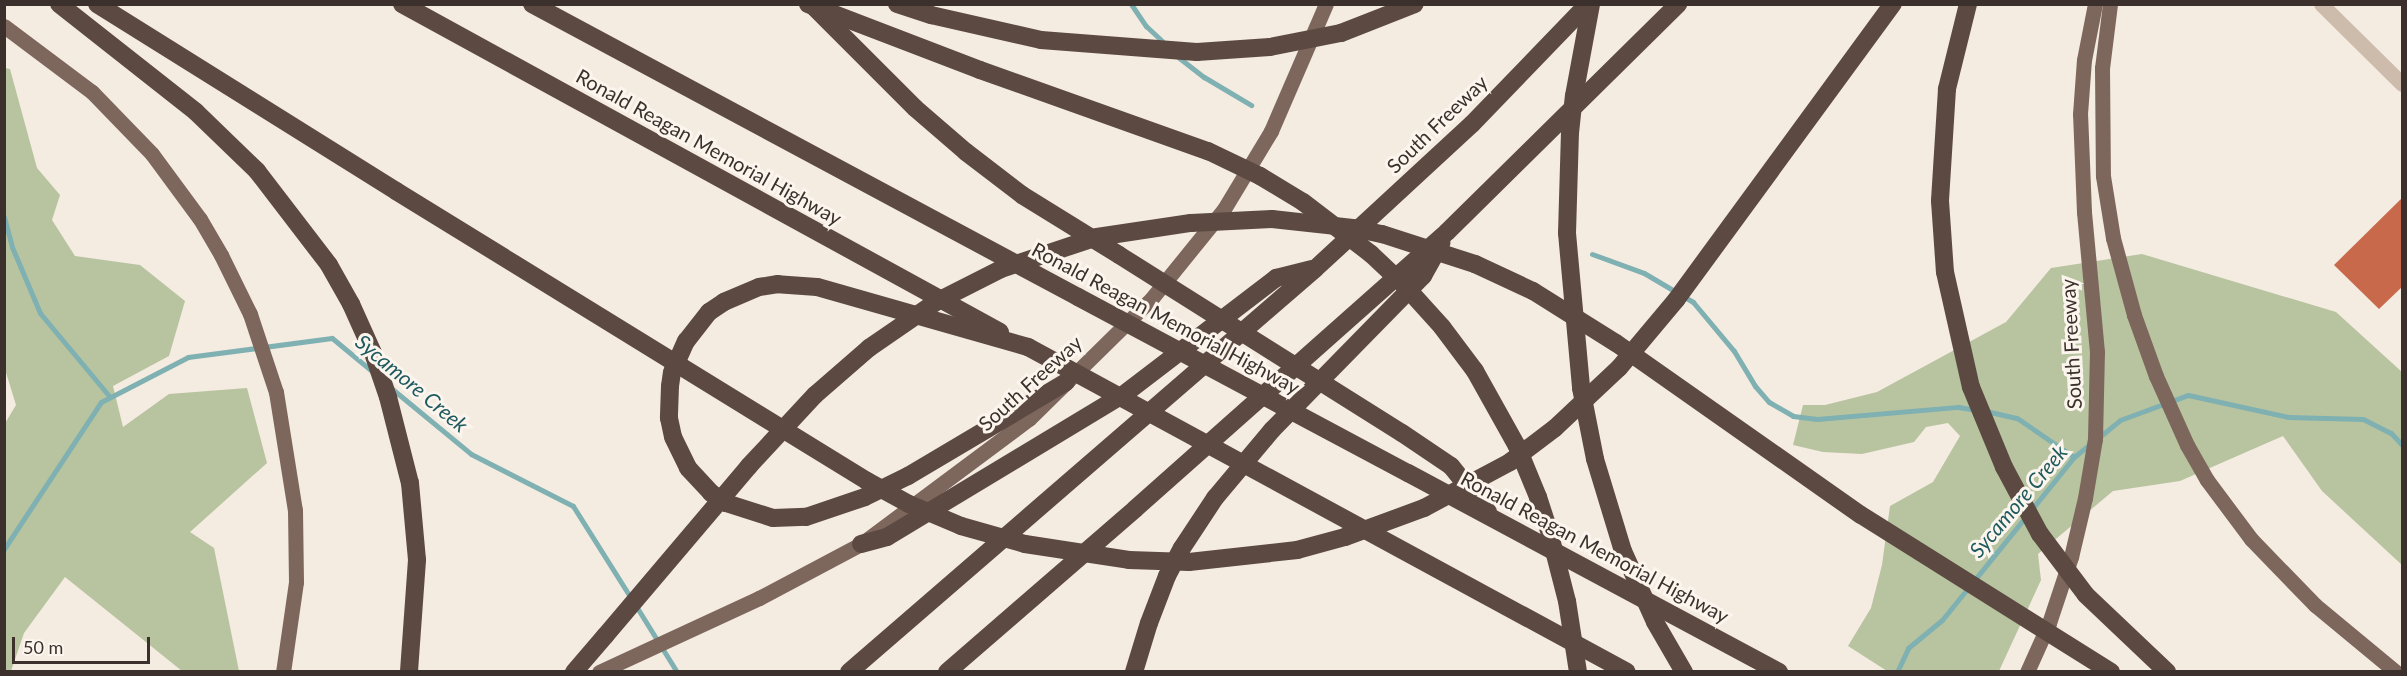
<!DOCTYPE html>
<style>
body{margin:0}
#map{position:relative;width:2407px;height:676px;overflow:hidden;background:#f4ebe1;font-family:Lato,sans-serif}
div>[style]{position:absolute}
[style*='--x']{left:calc(var(--x)*1px);top:calc(var(--y)*1px);width:calc(var(--w)*1px);rotate:calc(var(--a)*1deg)}
.green>*{inset:0;background:#b8c4a0}
.stream>*{height:5px;margin:-2.5px;padding:0 2.5px;transform-origin:2.5px;border-radius:2.5px;background:#7fb0b2}
.building>*{inset:0;background:#c8694b}
.minor>*{height:15px;margin:-7.5px;padding:0 7.5px;transform-origin:7.5px;border-radius:7.5px;background:#cdbbac}
.major>*{height:15px;margin:-7.5px;padding:0 7.5px;transform-origin:7.5px;border-radius:7.5px;background:#7d675c}
.highway>*{height:18px;margin:-9px;padding:0 9px;transform-origin:9px;border-radius:9px;background:#5c4a42}
.highway-bridge>*{height:18px;margin:-9px;padding:0 9px;transform-origin:9px;border-radius:9px;background:#5c4a42}
span{translate:-50% -50%;white-space:nowrap;text-align:center;line-height:1.15;-webkit-text-stroke:6px #fbf5ee;paint-order:stroke}
.street-label{font-size:20px;color:#3b302b}
.water-label{font-size:21px;color:#1f5a5e;font-style:italic}
.frame{position:absolute;inset:0;border:6px solid #3b302b;pointer-events:none}
.scale{position:absolute;left:12px;top:637px;width:138px;height:27px;box-sizing:border-box;border:3px solid #3b302b;border-top:0;padding-left:8px;font-size:18px;line-height:21px;white-space:nowrap;color:#3b302b;-webkit-text-stroke:4px #fbf5ee;paint-order:stroke}
</style>
<div id="map">
<div class="green">
<div style="clip-path:polygon(5px 68px,10px 69px,37px 168px,60px 195px,52px 220px,75px 256px,140px 265px,185px 301px,169px 356px,113px 386px,123px 427px,169px 394px,247px 388px,267px 463px,190px 532px,214px 548px,239px 671px,182px 671px,65px 577px,24px 633px,11px 671px,5px 671px,4px 425px,16px 405px,4px 366px)"></div>
<div style="clip-path:polygon(2142px 254px,2336px 312px,2402px 372px,2402px 565px,2322px 491px,2283px 436px,2180px 481px,2113px 491px,2038px 554px,2041px 580px,1999px 671px,1887px 671px,1848px 646px,1871px 608px,1882px 565px,1890px 506px,1933px 482px,1960px 436px,1948px 423px,1926px 427px,1914px 442px,1862px 454px,1823px 452px,1793px 445px,1803px 405px,1825px 405px,1877px 392px,2006px 322px,2051px 268px)"></div>
</div>
<div class="stream">
<div style="--x:1131;--y:4;--w:27;--a:56"></div>
<div style="--x:1146;--y:26;--w:26;--a:43"></div>
<div style="--x:1178;--y:57;--w:33;--a:38"></div>
<div style="--x:1204;--y:77;--w:55;--a:30.8"></div>
<div style="--x:4;--y:217;--w:31;--a:75"></div>
<div style="--x:12;--y:247;--w:72;--a:67"></div>
<div style="--x:40;--y:313;--w:109;--a:50.2"></div>
<div style="--x:1592;--y:254;--w:55;--a:20.1"></div>
<div style="--x:1644;--y:273;--w:57;--a:30.6"></div>
<div style="--x:1693;--y:302;--w:64;--a:50.1"></div>
<div style="--x:1734;--y:351;--w:41;--a:59"></div>
<div style="--x:1755;--y:386;--w:21;--a:49"></div>
<div style="--x:1769;--y:402;--w:28;--a:30"></div>
<div style="--x:1793;--y:416;--w:24;--a:7"></div>
<div style="--x:1817;--y:419;--w:142;--a:-4.9"></div>
<div style="--x:1958;--y:407;--w:19;--a:9"></div>
<div style="--x:391;--y:388;--w:104;--a:39.5"></div>
<div style="--x:471;--y:454;--w:114;--a:27"></div>
<div style="--x:573;--y:506;--w:109;--a:57.8"></div>
<div style="--x:1986;--y:411;--w:32;--a:13"></div>
<div style="--x:2017;--y:418;--w:69;--a:34.4"></div>
<div style="--x:2098;--y:438;--w:28;--a:-39"></div>
<div style="--x:2120;--y:420;--w:72;--a:-20.2"></div>
<div style="--x:2188;--y:395;--w:102;--a:12.4"></div>
<div style="--x:2288;--y:417;--w:75;--a:1.5"></div>
<div style="--x:2363;--y:419;--w:31;--a:27"></div>
<div style="--x:2391;--y:433;--w:16;--a:47"></div>
<div style="--x:4;--y:549;--w:176;--a:-56.6"></div>
<div style="--x:101;--y:402;--w:98;--a:-27.3"></div>
<div style="--x:188;--y:357;--w:145;--a:-7.5"></div>
<div style="--x:332;--y:338;--w:53;--a:39.7"></div>
<div style="--x:636;--y:606;--w:78;--a:58.2"></div>
<div style="--x:1897;--y:672;--w:26;--a:-65"></div>
<div style="--x:1908;--y:648;--w:44;--a:-39.5"></div>
<div style="--x:1942;--y:620;--w:210;--a:-51"></div>
<div style="--x:2074;--y:457;--w:22;--a:-39"></div>
</div>
<div class="building">
<div style="clip-path:polygon(2403px 197px,2403px 286px,2379px 309px,2334px 265px)"></div>
</div>
<div class="minor">
<div style="--x:2321;--y:4;--w:114;--a:44.6"></div>
</div>
<div class="major">
<div style="--x:2110;--y:4;--w:64;--a:97.1"></div>
<div style="--x:2102;--y:68;--w:108;--a:89.5"></div>
<div style="--x:2103;--y:176;--w:63;--a:80.8"></div>
<div style="--x:2113;--y:238;--w:80;--a:74.7"></div>
<div style="--x:2134;--y:315;--w:65;--a:70.2"></div>
<div style="--x:2156;--y:376;--w:76;--a:65.8"></div>
<div style="--x:2187;--y:445;--w:40;--a:60.3"></div>
<div style="--x:2207;--y:480;--w:74;--a:53.3"></div>
<div style="--x:2251;--y:539;--w:92;--a:45.9"></div>
<div style="--x:2315;--y:605;--w:105;--a:39.6"></div>
<div style="--x:4;--y:26;--w:110;--a:36.9"></div>
<div style="--x:92;--y:92;--w:86;--a:45.9"></div>
<div style="--x:152;--y:154;--w:81;--a:53.6"></div>
<div style="--x:200;--y:219;--w:42;--a:59.7"></div>
<div style="--x:221;--y:255;--w:66;--a:63.8"></div>
<div style="--x:250;--y:314;--w:82;--a:71.6"></div>
<div style="--x:276;--y:392;--w:120;--a:80.9"></div>
<div style="--x:295;--y:510;--w:72;--a:89.2"></div>
<div style="--x:296;--y:582;--w:91;--a:98.2"></div>
<div style="--x:599;--y:672;--w:176;--a:-24.8"></div>
<div style="--x:759;--y:598;--w:115;--a:-27.9"></div>
<div style="--x:861;--y:544;--w:209;--a:-36.7"></div>
<div style="--x:1029;--y:419;--w:173;--a:-44.5"></div>
<div style="--x:1152;--y:298;--w:114;--a:-51"></div>
<div style="--x:1224;--y:209;--w:91;--a:-58.9"></div>
<div style="--x:1271;--y:131;--w:138;--a:-66.6"></div>
<div style="--x:2027;--y:672;--w:54;--a:-65.8"></div>
<div style="--x:2049;--y:623;--w:70;--a:-71.6"></div>
<div style="--x:2071;--y:557;--w:61;--a:-76.7"></div>
<div style="--x:2085;--y:498;--w:60;--a:-80.4"></div>
<div style="--x:2095;--y:439;--w:87;--a:-88.7"></div>
<div style="--x:2097;--y:352;--w:141;--a:-95.3"></div>
<div style="--x:2084;--y:212;--w:98;--a:-92.3"></div>
<div style="--x:2080;--y:114;--w:54;--a:-85.8"></div>
<div style="--x:2084;--y:60;--w:57;--a:-78.9"></div>
</div>
<div class="highway">
<div style="--x:59;--y:4;--w:174;--a:38.2"></div>
<div style="--x:196;--y:112;--w:85;--a:44"></div>
<div style="--x:257;--y:171;--w:118;--a:52.5"></div>
<div style="--x:329;--y:265;--w:45;--a:60.6"></div>
<div style="--x:351;--y:304;--w:54;--a:65.8"></div>
<div style="--x:373;--y:353;--w:46;--a:71.2"></div>
<div style="--x:388;--y:397;--w:89;--a:75.7"></div>
<div style="--x:410;--y:483;--w:77;--a:84.8"></div>
<div style="--x:417;--y:560;--w:112;--a:94.1"></div>
<div style="--x:97;--y:4;--w:353;--a:32"></div>
<div style="--x:402;--y:4;--w:682;--a:28.74"></div>
<div style="--x:532;--y:4;--w:620;--a:28.22"></div>
<div style="--x:811;--y:4;--w:147;--a:45"></div>
<div style="--x:915;--y:108;--w:67;--a:40.8"></div>
<div style="--x:966;--y:152;--w:71;--a:37.5"></div>
<div style="--x:1022;--y:195;--w:114;--a:31.7"></div>
<div style="--x:1567;--y:233;--w:156;--a:84.8"></div>
<div style="--x:1581;--y:388;--w:72;--a:78.8"></div>
<div style="--x:1676;--y:300;--w:367;--a:-53.8"></div>
<div style="--x:1028;--y:347;--w:219;--a:-164.1"></div>
<div style="--x:817;--y:287;--w:39;--a:-176"></div>
<div style="--x:778;--y:284;--w:19;--a:171"></div>
<div style="--x:759;--y:287;--w:38;--a:157"></div>
<div style="--x:724;--y:302;--w:18;--a:146"></div>
<div style="--x:709;--y:312;--w:37;--a:128"></div>
<div style="--x:686;--y:341;--w:34;--a:114"></div>
<div style="--x:672;--y:372;--w:14;--a:98"></div>
<div style="--x:670;--y:386;--w:32;--a:92"></div>
<div style="--x:669;--y:418;--w:19;--a:78"></div>
<div style="--x:673;--y:437;--w:34;--a:64"></div>
<div style="--x:688;--y:468;--w:34;--a:47"></div>
<div style="--x:711;--y:493;--w:18;--a:34"></div>
<div style="--x:726;--y:503;--w:49;--a:17.7"></div>
<div style="--x:773;--y:518;--w:33;--a:-2"></div>
<div style="--x:806;--y:517;--w:62;--a:-18.7"></div>
<div style="--x:865;--y:497;--w:48;--a:-26"></div>
<div style="--x:908;--y:476;--w:184;--a:-30.7"></div>
<div style="--x:1402;--y:433;--w:59;--a:34"></div>
<div style="--x:1451;--y:466;--w:59;--a:51.2"></div>
<div style="--x:1408;--y:473;--w:421;--a:28.2"></div>
<div style="--x:861;--y:544;--w:27;--a:-15"></div>
<div style="--x:887;--y:537;--w:280;--a:-31.1"></div>
<div style="--x:1127;--y:392;--w:188;--a:-37.4"></div>
<div style="--x:1276;--y:278;--w:37;--a:-14"></div>
<div style="--x:574;--y:672;--w:48;--a:-49.3"></div>
<div style="--x:849;--y:672;--w:617;--a:-40.86"></div>
<div style="--x:1316;--y:268;--w:212;--a:-42.7"></div>
<div style="--x:1472;--y:124;--w:167;--a:-46"></div>
<div style="--x:947;--y:672;--w:249;--a:-40.9"></div>
<div style="--x:1135;--y:509;--w:417;--a:-41.6"></div>
<div style="--x:1447;--y:232;--w:325;--a:-44.6"></div>
<div style="--x:1134;--y:672;--w:51;--a:-73"></div>
<div style="--x:1149;--y:623;--w:50;--a:-69"></div>
<div style="--x:1167;--y:576;--w:32;--a:-62"></div>
<div style="--x:1182;--y:548;--w:60;--a:-56.6"></div>
<div style="--x:1215;--y:498;--w:89;--a:-50"></div>
<div style="--x:1272;--y:430;--w:216;--a:-45.6"></div>
<div style="--x:1423;--y:276;--w:38;--a:-61"></div>
</div>
<div class="highway-bridge">
<div style="--x:808;--y:4;--w:184;--a:21"></div>
<div style="--x:980;--y:70;--w:242;--a:19.6"></div>
<div style="--x:1208;--y:151;--w:58;--a:25.7"></div>
<div style="--x:1260;--y:176;--w:50;--a:31.2"></div>
<div style="--x:1303;--y:202;--w:86;--a:37.4"></div>
<div style="--x:1371;--y:254;--w:47;--a:43.3"></div>
<div style="--x:1405;--y:286;--w:55;--a:47.9"></div>
<div style="--x:1442;--y:327;--w:55;--a:53.1"></div>
<div style="--x:1475;--y:371;--w:86;--a:60.8"></div>
<div style="--x:1517;--y:446;--w:55;--a:67.6"></div>
<div style="--x:1538;--y:497;--w:40;--a:72"></div>
<div style="--x:1550;--y:535;--w:68;--a:75.6"></div>
<div style="--x:1567;--y:601;--w:72;--a:81.2"></div>
<div style="--x:897;--y:4;--w:36;--a:18"></div>
<div style="--x:931;--y:15;--w:113;--a:12.8"></div>
<div style="--x:1041;--y:40;--w:156;--a:4.4"></div>
<div style="--x:1197;--y:52;--w:73;--a:-3.9"></div>
<div style="--x:1270;--y:47;--w:72;--a:-11.2"></div>
<div style="--x:1341;--y:33;--w:79;--a:-21.4"></div>
<div style="--x:1968;--y:4;--w:88;--a:103.9"></div>
<div style="--x:1947;--y:89;--w:112;--a:93.6"></div>
<div style="--x:1940;--y:201;--w:71;--a:86"></div>
<div style="--x:1945;--y:272;--w:118;--a:77.3"></div>
<div style="--x:1971;--y:387;--w:87;--a:67.6"></div>
<div style="--x:2004;--y:467;--w:76;--a:61.8"></div>
<div style="--x:2040;--y:534;--w:76;--a:53"></div>
<div style="--x:2086;--y:595;--w:112;--a:43.5"></div>
<div style="--x:396;--y:191;--w:553;--a:31.62"></div>
<div style="--x:867;--y:481;--w:48;--a:28.7"></div>
<div style="--x:909;--y:504;--w:56;--a:22.9"></div>
<div style="--x:961;--y:526;--w:66;--a:15.7"></div>
<div style="--x:1025;--y:544;--w:105;--a:8.7"></div>
<div style="--x:1129;--y:560;--w:60;--a:1.9"></div>
<div style="--x:1189;--y:562;--w:109;--a:-6.3"></div>
<div style="--x:1297;--y:550;--w:50;--a:-15.2"></div>
<div style="--x:1345;--y:537;--w:84;--a:-20.2"></div>
<div style="--x:1424;--y:508;--w:98;--a:-28.1"></div>
<div style="--x:1510;--y:462;--w:56;--a:-37.1"></div>
<div style="--x:1555;--y:428;--w:88;--a:-43.2"></div>
<div style="--x:1619;--y:368;--w:89;--a:-50"></div>
<div style="--x:1567;--y:233;--w:100;--a:-88.3"></div>
<div style="--x:1570;--y:133;--w:37;--a:-84"></div>
<div style="--x:1574;--y:96;--w:94;--a:-79.5"></div>
<div style="--x:1119;--y:255;--w:334;--a:32.2"></div>
<div style="--x:1078;--y:297;--w:374;--a:28.1"></div>
<div style="--x:1028;--y:347;--w:681;--a:28.48"></div>
<div style="--x:1595;--y:459;--w:96;--a:73.1"></div>
<div style="--x:1623;--y:551;--w:78;--a:65.7"></div>
<div style="--x:1655;--y:622;--w:58;--a:59.9"></div>
<div style="--x:605;--y:636;--w:223;--a:-49.7"></div>
<div style="--x:749;--y:466;--w:97;--a:-47.1"></div>
<div style="--x:815;--y:395;--w:72;--a:-41"></div>
<div style="--x:869;--y:348;--w:81;--a:-34.5"></div>
<div style="--x:936;--y:302;--w:73;--a:-26.9"></div>
<div style="--x:1001;--y:269;--w:101;--a:-18.4"></div>
<div style="--x:1097;--y:237;--w:95;--a:-8.5"></div>
<div style="--x:1191;--y:223;--w:81;--a:-2.8"></div>
<div style="--x:1272;--y:219;--w:81;--a:6.3"></div>
<div style="--x:1353;--y:228;--w:30;--a:12"></div>
<div style="--x:1382;--y:234;--w:98;--a:17.9"></div>
<div style="--x:1475;--y:264;--w:64;--a:25"></div>
<div style="--x:1533;--y:291;--w:98;--a:32.1"></div>
<div style="--x:1616;--y:343;--w:299;--a:35.1"></div>
<div style="--x:1861;--y:515;--w:295;--a:32.1"></div>
</div>
<div class="street-label">
<span style="left:1437px;top:124px;rotate:-44deg">South Freeway</span>
<span style="left:709px;top:147px;rotate:29deg">Ronald Reagan Memorial Highway</span>
<span style="left:1166px;top:318px;rotate:28deg">Ronald Reagan Memorial Highway</span>
<span style="left:2071px;top:344px;rotate:-93deg">South Freeway</span>
<span style="left:1030px;top:383px;rotate:-42deg">South Freeway</span>
<span style="left:1595px;top:547px;rotate:28deg">Ronald Reagan Memorial Highway</span>
</div>
<div class="water-label">
<span style="left:412px;top:383px;rotate:40deg">Sycamore Creek</span>
<span style="left:2018px;top:501px;rotate:-50deg">Sycamore Creek</span>
</div>
<div class="frame"></div>
<div class="scale">50 m</div>
</div>
